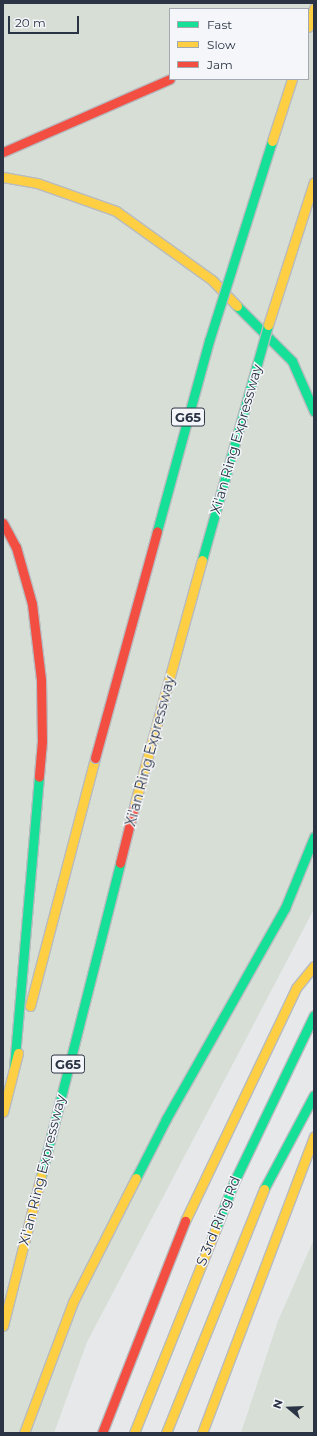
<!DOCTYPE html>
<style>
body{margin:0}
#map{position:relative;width:317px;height:1436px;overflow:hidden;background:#e6e8ea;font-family:Montserrat,sans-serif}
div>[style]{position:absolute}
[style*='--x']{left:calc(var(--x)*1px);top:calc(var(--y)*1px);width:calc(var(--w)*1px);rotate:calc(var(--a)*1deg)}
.green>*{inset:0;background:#d6ded6}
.roads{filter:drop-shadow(1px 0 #b8bbbf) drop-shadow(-1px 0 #b8bbbf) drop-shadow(0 1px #b8bbbf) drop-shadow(0 -1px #b8bbbf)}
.fast>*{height:9px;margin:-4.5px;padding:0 4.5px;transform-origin:4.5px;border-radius:4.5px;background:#16e098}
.slow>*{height:9px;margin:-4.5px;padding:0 4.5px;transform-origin:4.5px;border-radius:4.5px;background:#ffcf43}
.jam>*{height:9px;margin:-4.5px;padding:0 4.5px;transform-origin:4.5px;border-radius:4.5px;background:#f24e42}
.bridges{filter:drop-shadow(1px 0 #b8bbbf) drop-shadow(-1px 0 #b8bbbf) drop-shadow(0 1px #b8bbbf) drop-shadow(0 -1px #b8bbbf)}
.fast-bridge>*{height:9px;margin:-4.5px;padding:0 4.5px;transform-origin:4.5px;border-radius:4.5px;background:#16e098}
.slow-bridge>*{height:9px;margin:-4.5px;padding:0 4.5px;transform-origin:4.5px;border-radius:4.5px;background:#ffcf43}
.jam-bridge>*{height:9px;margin:-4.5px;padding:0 4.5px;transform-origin:4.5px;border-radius:4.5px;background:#f24e42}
span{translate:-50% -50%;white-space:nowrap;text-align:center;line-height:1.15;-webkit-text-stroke:3px #f4f6f9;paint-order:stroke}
.shield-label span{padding:1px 3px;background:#f4f6f9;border:1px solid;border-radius:3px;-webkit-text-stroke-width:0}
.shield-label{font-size:13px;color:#2b3445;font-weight:700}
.street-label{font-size:14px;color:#2b3445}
.frame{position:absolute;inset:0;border:4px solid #2b3445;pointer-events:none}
.legend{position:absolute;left:169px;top:8px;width:140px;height:72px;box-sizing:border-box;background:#f4f6f9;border:1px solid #a4a8b1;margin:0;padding:5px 7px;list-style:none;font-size:12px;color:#2b3445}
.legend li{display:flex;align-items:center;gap:8px;height:20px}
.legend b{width:20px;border:1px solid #a4a8b1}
.north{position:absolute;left:269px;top:1388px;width:40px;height:40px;-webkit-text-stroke:3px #f4f6f9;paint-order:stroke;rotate:289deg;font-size:11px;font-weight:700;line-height:16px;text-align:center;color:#2b3445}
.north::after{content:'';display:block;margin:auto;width:14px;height:18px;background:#2b3445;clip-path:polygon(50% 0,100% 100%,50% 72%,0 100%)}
.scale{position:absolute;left:8px;top:16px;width:71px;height:18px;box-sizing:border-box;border:2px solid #2b3445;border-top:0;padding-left:5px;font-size:12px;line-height:14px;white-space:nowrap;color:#2b3445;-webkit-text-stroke:3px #f4f6f9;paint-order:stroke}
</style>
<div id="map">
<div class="green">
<div style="clip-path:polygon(evenodd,3px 3px,314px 3px,314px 909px,87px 1342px,54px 1433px,3px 1433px,3px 3px,170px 9px,308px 9px,308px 79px,170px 79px,170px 9px)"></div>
<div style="clip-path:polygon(314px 1239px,314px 1433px,241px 1433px,278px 1321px)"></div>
</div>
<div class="roads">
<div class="fast">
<div style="--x:237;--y:306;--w:78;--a:45"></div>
<div style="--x:292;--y:361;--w:55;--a:66.3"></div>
<div style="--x:14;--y:1068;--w:292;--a:-85.1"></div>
<div style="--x:41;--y:1176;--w:323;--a:-75.8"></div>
<div style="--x:136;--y:1178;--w:66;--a:-63"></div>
<div style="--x:166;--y:1119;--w:242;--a:-60.6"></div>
<div style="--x:285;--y:908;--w:77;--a:-67.8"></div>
<div style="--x:264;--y:1189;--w:106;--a:-62"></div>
<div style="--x:216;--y:1228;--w:49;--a:-68.6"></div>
<div style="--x:234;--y:1182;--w:185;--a:-64.4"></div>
</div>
<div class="slow">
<div style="--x:3;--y:177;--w:35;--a:10"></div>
<div style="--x:37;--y:183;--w:84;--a:19.5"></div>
<div style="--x:116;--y:211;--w:118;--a:35.7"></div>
<div style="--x:212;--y:280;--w:36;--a:46"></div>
<div style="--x:30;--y:1006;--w:256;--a:-75.3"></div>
<div style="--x:3;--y:1112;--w:61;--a:-75.7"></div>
<div style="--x:185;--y:1221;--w:258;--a:-64.5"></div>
<div style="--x:296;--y:988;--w:28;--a:-51"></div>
<div style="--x:3;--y:1326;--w:155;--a:-75.8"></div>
<div style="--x:24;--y:1433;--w:140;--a:-69.5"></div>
<div style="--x:73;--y:1302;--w:139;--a:-63.1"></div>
<div style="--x:134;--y:1433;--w:221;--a:-68.2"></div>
<div style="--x:166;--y:1433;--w:263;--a:-68.1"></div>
<div style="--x:202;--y:1433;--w:317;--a:-69.3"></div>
</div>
<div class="jam">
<div style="--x:3;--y:152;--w:182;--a:-23.6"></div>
<div style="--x:3;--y:523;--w:27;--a:62"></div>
<div style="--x:16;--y:547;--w:59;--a:74.3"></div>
<div style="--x:32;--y:604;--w:77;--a:83.2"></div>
<div style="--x:41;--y:680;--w:61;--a:89.1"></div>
<div style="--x:42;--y:741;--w:36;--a:95"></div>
<div style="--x:120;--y:863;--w:62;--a:-76"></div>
<div style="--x:102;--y:1433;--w:228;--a:-68.6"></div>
</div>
</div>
<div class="bridges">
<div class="fast-bridge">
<div style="--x:157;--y:531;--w:197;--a:-74.7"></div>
<div style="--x:209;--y:341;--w:210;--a:-72.5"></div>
<div style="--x:202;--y:560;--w:244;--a:-74.3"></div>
</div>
<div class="slow-bridge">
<div style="--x:308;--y:27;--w:20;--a:-72"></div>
<div style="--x:272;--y:141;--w:65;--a:-72.1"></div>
<div style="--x:268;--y:325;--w:150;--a:-72.2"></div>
<div style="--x:135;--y:803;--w:252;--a:-74.6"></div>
</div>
<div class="jam-bridge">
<div style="--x:95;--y:758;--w:235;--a:-74.7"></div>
</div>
</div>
<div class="shield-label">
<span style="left:188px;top:417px">G65</span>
<span style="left:68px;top:1064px">G65</span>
</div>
<div class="street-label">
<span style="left:236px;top:439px;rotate:-74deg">Xi'an Ring Expressway</span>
<span style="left:150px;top:751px;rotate:-75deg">Xi'an Ring Expressway</span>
<span style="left:42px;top:1170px;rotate:-76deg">Xi'an Ring Expressway</span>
<span style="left:218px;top:1221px;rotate:-68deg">S 3rd Ring Rd</span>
</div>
<div class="frame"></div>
<ul class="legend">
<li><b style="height:5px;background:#16e098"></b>Fast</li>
<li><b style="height:5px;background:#ffcf43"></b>Slow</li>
<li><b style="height:5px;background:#f24e42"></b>Jam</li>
</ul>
<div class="north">N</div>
<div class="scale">20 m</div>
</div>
